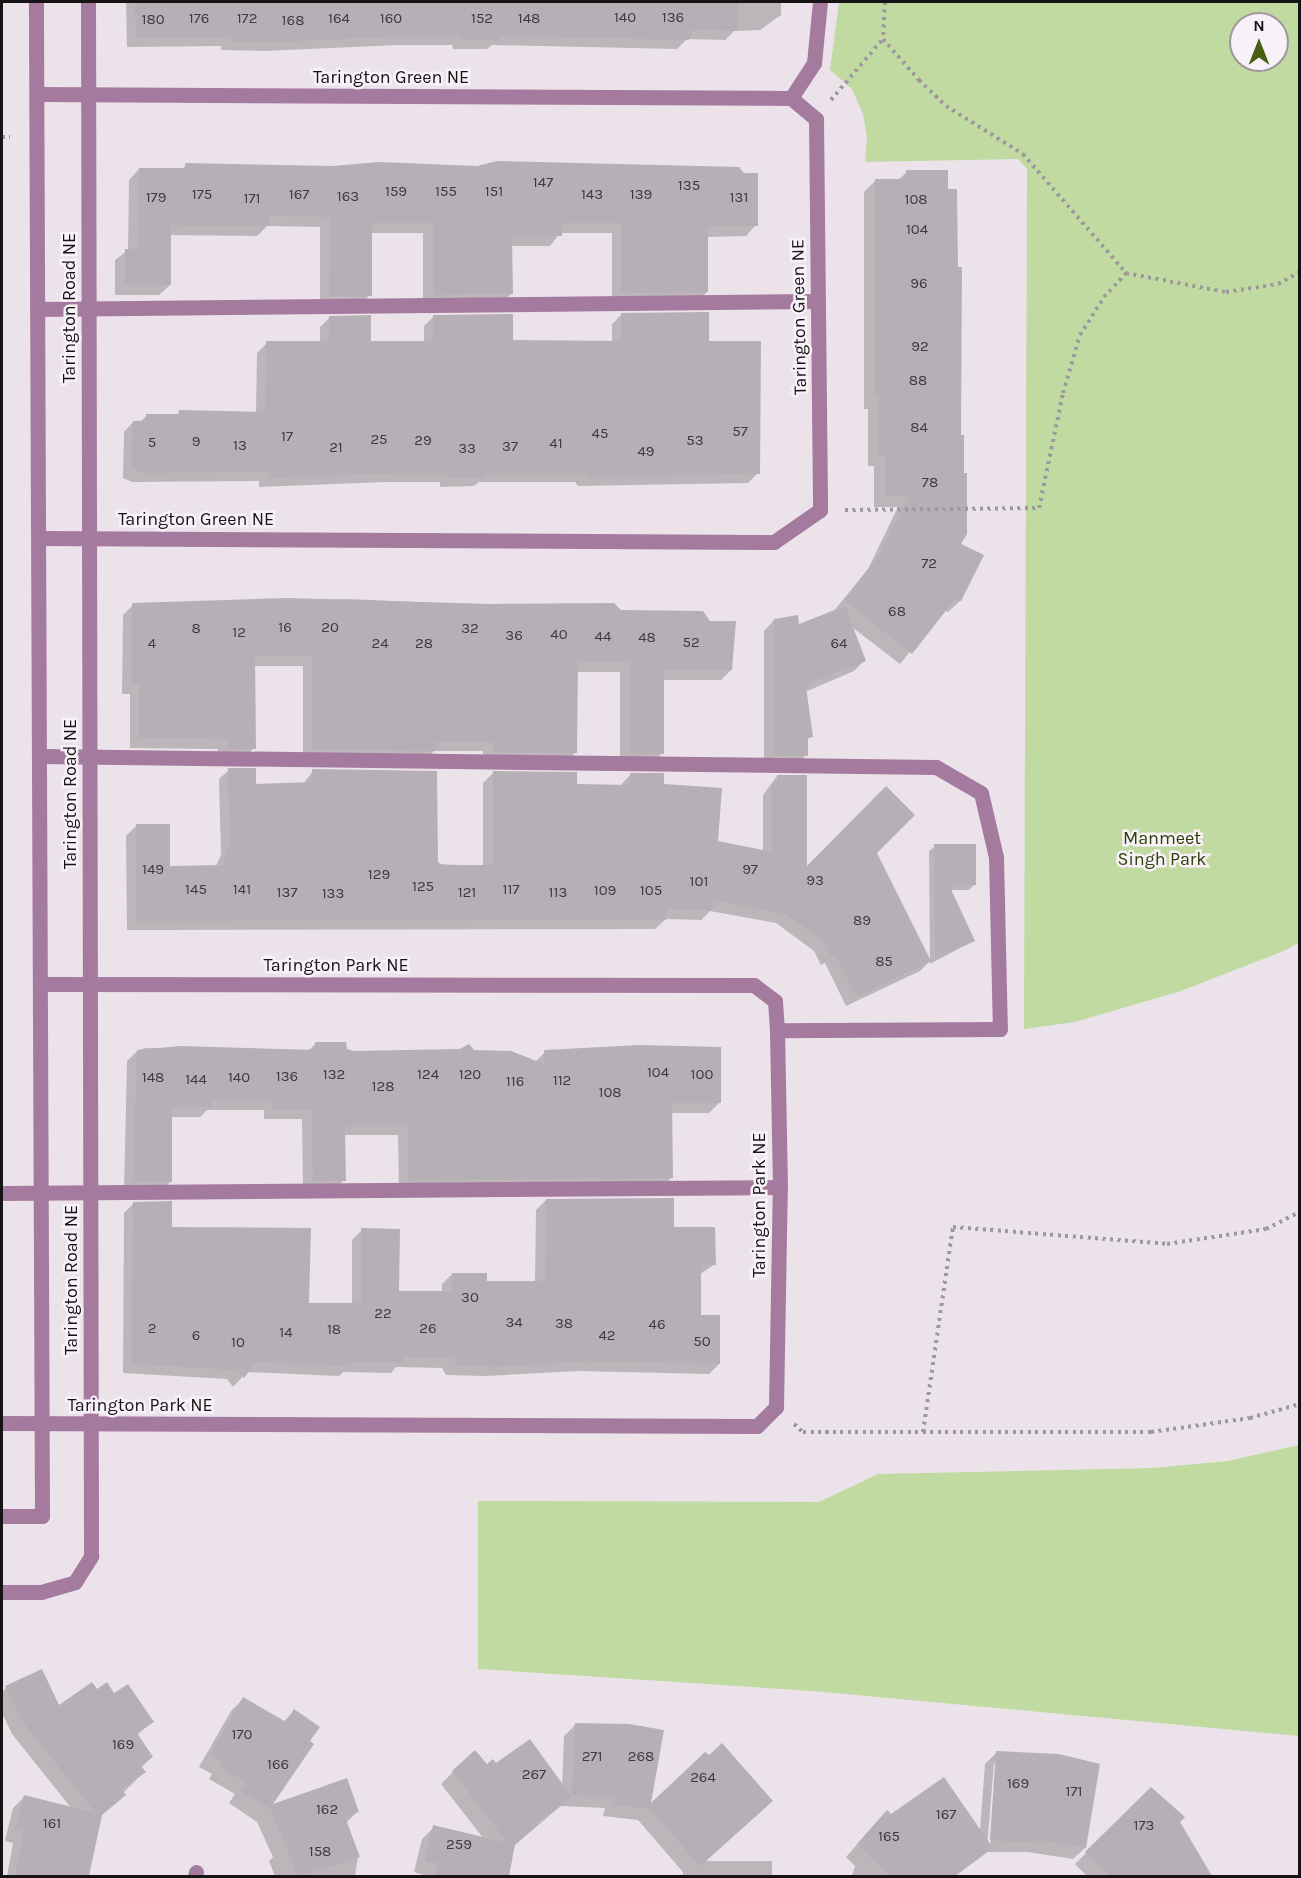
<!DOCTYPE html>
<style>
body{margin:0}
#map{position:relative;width:1301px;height:1878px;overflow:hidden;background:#ebe3e9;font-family:Karla,sans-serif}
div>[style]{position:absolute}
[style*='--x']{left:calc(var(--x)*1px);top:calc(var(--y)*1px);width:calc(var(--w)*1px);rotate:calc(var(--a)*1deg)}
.green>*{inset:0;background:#c1daa2}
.shadow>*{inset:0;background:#0003}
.building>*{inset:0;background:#b6afb5}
.path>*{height:4px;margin-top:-2px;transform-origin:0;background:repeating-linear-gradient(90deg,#9e989c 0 3px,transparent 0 7.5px)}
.service>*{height:15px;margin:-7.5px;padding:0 7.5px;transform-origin:7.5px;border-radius:7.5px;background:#a57a9f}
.minor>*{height:15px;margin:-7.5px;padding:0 7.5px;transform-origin:7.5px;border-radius:7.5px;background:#a57a9f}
.tertiary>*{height:15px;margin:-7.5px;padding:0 7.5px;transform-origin:7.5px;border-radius:7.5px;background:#a57a9f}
span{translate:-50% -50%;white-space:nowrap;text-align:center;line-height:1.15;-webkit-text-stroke:5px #f8f1f7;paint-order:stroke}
.number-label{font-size:15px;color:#3e3a3d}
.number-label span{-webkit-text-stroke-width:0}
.street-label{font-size:18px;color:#161315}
.park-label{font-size:18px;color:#2c3f07}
.frame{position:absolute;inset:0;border:3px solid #161315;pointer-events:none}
.north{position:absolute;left:1229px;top:12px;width:60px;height:60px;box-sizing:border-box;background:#f8f1f7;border:2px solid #9e989d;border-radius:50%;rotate:0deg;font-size:16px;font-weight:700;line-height:24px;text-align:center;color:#161315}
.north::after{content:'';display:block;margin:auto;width:21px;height:27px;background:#466111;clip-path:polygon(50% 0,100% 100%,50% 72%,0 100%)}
</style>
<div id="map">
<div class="green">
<div style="clip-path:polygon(evenodd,839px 2px,1299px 2px,1300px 942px,1286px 950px,1181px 991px,1075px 1022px,1024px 1029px,1027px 169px,1018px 159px,865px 162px,867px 138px,863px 114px,852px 89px,830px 70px,839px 2px,1241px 24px,1277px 24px,1277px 60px,1241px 60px,1241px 24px)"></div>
<div style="clip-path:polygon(1299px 1445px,1299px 1736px,813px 1691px,478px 1669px,478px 1501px,819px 1502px,878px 1474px,1153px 1468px,1228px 1461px)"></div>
</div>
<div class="shadow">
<div style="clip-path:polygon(126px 2px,781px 2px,781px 15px,760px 30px,734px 31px,725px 40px,687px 39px,677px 49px,492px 45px,487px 49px,453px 49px,452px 45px,398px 45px,265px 51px,221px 50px,221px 46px,127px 47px)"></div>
<div style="clip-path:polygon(497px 163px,738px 168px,756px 225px,746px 236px,706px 237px,707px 292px,697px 302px,612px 303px,612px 233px,560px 233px,550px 246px,511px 246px,511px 294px,501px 304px,423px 305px,423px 233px,371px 233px,370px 295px,360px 305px,320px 306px,320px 227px,267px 226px,257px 236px,170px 235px,170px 285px,159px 295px,115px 295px,115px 260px,128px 250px,129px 180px,139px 169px,182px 169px,186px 165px,477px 168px)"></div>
<div style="clip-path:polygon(907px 172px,958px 544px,982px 556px,960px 601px,948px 612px,944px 610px,900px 664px,852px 627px,865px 660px,854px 671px,805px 692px,811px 736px,806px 741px,806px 755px,796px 765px,764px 765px,764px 631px,774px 620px,798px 626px,833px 612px,868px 569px,898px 507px,874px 507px,874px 466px,868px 466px,868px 409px,864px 409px,864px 192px,876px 180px,898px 180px)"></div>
<div style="clip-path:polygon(622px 314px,707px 342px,758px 473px,748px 483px,578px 486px,575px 482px,479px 482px,474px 486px,440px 487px,440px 482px,386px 482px,259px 487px,259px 481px,132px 482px,123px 478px,124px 432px,133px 422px,140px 422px,147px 415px,176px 415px,179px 412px,256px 413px,257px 353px,267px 343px,320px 343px,320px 327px,330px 317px,370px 343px,424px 343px,424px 326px,434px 316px,512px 341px,612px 343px,612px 324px)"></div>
<div style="clip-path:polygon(348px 599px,620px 611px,731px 670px,721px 680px,662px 680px,662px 753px,652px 763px,620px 763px,620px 672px,577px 672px,576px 752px,566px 762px,483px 761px,483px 751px,434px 751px,425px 761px,303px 759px,303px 666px,254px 666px,254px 748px,244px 758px,218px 758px,218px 749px,130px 748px,130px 694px,122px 694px,123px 615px,133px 605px)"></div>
<div style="clip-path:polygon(229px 770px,254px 786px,303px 784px,313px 771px,437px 864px,483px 866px,483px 783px,493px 773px,576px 785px,620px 786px,630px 775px,662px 786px,716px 842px,763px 851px,763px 795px,777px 776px,805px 869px,875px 852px,930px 961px,920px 971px,846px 1006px,825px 963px,821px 965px,814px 951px,776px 923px,710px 911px,701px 920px,666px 919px,655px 929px,127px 930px,126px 836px,136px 826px,169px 868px,216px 866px,221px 855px,219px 779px)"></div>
<div style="clip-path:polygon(935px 846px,974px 885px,969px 890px,950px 890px,973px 941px,930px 964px,929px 851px)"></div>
<div style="clip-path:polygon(315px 1044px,354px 1052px,474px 1052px,535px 1062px,545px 1052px,719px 1103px,709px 1113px,671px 1113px,672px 1177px,662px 1188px,399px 1190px,398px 1135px,344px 1135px,344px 1180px,334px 1190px,303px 1190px,302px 1119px,264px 1119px,264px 1110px,207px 1110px,200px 1117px,171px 1117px,171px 1181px,161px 1191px,124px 1192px,127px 1061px,137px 1051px,145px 1048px,308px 1051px)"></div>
<div style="clip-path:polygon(546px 1200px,673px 1229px,715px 1264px,699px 1275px,699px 1316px,719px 1364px,709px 1374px,578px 1371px,485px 1376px,446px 1375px,442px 1368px,396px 1367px,391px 1373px,343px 1372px,339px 1376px,247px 1372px,233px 1387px,227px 1379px,123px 1373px,124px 1213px,134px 1203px,171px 1229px,308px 1305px,352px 1305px,352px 1240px,362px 1230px,397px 1292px,442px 1292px,442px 1284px,452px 1274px,486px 1282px,535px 1282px,536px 1210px)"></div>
<div style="clip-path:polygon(6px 1688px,59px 1707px,96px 1691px,114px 1695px,152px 1722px,137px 1735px,151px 1757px,141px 1768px,144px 1772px,100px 1816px,88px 1876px,7px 1876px,13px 1843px,5px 1841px,13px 1808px,24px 1797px,72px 1809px,12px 1734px,2px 1713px,2px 1692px)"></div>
<div style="clip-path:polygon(243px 1699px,283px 1722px,294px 1711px,312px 1744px,269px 1807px,346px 1780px,358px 1811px,346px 1823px,358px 1857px,355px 1876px,275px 1876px,269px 1861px,273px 1857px,257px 1822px,229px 1803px,235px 1794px,209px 1779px,212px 1774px,199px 1767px,231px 1711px)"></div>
<div style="clip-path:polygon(576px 1724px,649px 1807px,760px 1812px,706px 1861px,772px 1861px,772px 1876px,683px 1876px,683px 1872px,638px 1820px,603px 1816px,605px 1808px,561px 1806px,513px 1846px,507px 1876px,427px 1876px,414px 1872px,422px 1839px,434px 1827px,484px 1839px,441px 1784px,453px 1772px,475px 1752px,487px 1766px,496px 1765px,562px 1786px,564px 1736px)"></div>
<div style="clip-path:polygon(evenodd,997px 1752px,1085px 1848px,1073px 1859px,1028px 1852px,987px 1852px,954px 1876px,852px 1876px,855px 1866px,846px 1857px,875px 1824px,891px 1816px,980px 1831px,985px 1764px,997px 1752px,994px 1763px,997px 1763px,990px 1847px,987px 1847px,994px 1763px)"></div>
<div style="clip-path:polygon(1151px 1789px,1178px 1822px,1210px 1876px,1087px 1876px,1075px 1864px)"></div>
</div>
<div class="building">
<div style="clip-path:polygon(135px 2px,738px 2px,738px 28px,736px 31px,692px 30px,689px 40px,503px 36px,498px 40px,463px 40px,461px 36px,409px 36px,275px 42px,230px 41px,230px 37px,136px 38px)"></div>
<div style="clip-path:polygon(497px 161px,739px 167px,744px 173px,758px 173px,758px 226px,708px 226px,708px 292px,621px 293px,621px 223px,562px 223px,562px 236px,512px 236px,513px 294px,433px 295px,433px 223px,372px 223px,372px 296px,329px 296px,330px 217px,269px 216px,269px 226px,171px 225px,171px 285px,125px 285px,125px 249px,138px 249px,139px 168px,186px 168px,185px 163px,332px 166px,379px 162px,477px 166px)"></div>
<div style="clip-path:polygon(906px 170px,948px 170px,948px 189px,957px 189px,958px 267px,962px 267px,961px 435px,964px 435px,964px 473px,967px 473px,967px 534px,961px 544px,984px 555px,961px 601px,955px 599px,912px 654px,844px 600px,879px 555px,909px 496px,885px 496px,885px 455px,879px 455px,879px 397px,875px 397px,875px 179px,906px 179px)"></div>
<div style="clip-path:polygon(709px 312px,709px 341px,761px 341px,760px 474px,588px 477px,585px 473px,486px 473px,486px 477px,449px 478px,449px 473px,396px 473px,269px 478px,269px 472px,143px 473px,132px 468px,133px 421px,146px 421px,146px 414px,179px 414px,179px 410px,265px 412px,266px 341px,329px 341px,329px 316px,371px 315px,371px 341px,433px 341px,433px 315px,513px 314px,513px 340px,621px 341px,621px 313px)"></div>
<div style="clip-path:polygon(288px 598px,489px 604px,614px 603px,621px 610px,703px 611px,710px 621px,736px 621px,732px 670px,664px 670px,664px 754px,630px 753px,630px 662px,578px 662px,577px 753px,493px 752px,493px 742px,436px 742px,436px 751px,312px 750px,312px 656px,255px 656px,256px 749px,227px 749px,227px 739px,139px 738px,139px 684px,132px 684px,132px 603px)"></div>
<div style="clip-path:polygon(845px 606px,866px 661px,809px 683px,806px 687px,813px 737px,808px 738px,808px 756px,774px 755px,774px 619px,798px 615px,799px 624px)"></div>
<div style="clip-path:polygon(228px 768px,256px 768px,256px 784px,312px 782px,312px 769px,437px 771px,438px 862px,442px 865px,493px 865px,493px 771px,577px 772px,577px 784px,630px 785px,630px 773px,664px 773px,664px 784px,722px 788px,718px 841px,772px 852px,772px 783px,778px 783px,777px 775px,807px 775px,807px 866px,886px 786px,915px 815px,877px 853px,931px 961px,856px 997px,835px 954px,831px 956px,823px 941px,786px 914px,713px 900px,712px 910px,667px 909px,666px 920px,136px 921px,136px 824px,170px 824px,170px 866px,224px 865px,226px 848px,230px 848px)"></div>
<div style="clip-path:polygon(934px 844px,976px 844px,976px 885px,949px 885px,975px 941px,935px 959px)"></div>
<div style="clip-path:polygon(315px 1042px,346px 1042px,347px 1049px,354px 1051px,460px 1049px,469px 1044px,474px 1050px,511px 1051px,544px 1064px,544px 1050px,640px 1045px,721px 1047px,721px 1103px,672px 1103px,673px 1178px,408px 1180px,408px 1125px,354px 1125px,345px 1128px,346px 1181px,313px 1181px,312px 1110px,273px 1110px,273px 1101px,212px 1101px,212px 1107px,172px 1107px,172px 1182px,133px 1182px,137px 1050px,180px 1046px,315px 1050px)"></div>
<div style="clip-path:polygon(674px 1198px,674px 1227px,715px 1227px,716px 1265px,701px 1265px,701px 1315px,720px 1315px,720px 1364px,589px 1361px,496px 1367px,456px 1365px,453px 1358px,403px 1357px,402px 1363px,351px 1362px,351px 1366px,256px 1362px,244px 1378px,237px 1370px,132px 1364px,133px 1202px,172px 1201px,172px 1227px,311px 1228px,309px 1303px,361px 1303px,361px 1228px,400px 1229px,399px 1291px,452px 1291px,452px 1273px,487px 1273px,487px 1281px,545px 1281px,546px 1199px)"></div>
<div style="clip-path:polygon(42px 1669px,59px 1705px,92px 1682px,97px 1689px,107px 1682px,114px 1693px,128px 1684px,154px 1722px,137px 1733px,153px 1757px,141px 1766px,146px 1772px,121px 1789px,126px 1795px,102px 1815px,89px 1876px,15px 1876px,24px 1832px,15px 1829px,24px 1795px,96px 1813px,23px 1722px,5px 1686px)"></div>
<div style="clip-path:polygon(243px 1697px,286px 1722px,294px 1709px,320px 1727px,310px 1741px,314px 1744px,273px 1804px,347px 1778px,359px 1812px,345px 1817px,360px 1857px,298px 1876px,270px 1808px,240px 1791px,246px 1782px,220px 1767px,222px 1762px,210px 1755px)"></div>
<div style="clip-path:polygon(575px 1723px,629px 1724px,664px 1730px,651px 1803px,705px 1752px,709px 1755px,722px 1743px,773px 1801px,700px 1866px,650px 1809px,614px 1805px,616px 1797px,572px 1795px)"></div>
<div style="clip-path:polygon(530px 1739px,572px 1797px,536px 1823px,538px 1825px,515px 1845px,509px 1876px,435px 1876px,438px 1863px,425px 1861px,433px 1825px,508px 1843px,452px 1771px,475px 1750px,487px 1764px,493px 1759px,496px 1763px)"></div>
<div style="clip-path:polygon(996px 1751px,1059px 1754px,1100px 1764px,1086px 1848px,1038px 1840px,1038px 1843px,990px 1840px)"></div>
<div style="clip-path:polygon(944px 1777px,993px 1848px,955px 1876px,890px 1876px,857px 1844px,887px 1810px,891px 1814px)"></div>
<div style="clip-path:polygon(1151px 1787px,1185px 1817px,1180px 1822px,1212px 1876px,1110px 1876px,1085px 1852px)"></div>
</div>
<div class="path">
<div style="--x:885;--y:2;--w:37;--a:93"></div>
<div style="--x:883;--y:39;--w:55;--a:48.7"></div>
<div style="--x:919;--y:80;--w:37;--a:44"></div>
<div style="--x:946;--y:106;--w:91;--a:31.9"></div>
<div style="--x:1023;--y:154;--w:157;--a:49.1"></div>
<div style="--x:831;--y:100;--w:80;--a:-49.6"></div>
<div style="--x:2;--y:137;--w:8;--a:0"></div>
<div style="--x:845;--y:510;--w:194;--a:-0.6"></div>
<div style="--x:1039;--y:508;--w:117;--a:-78.2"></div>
<div style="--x:1063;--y:393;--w:60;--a:-73.7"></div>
<div style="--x:1080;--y:335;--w:45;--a:-57.7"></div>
<div style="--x:1104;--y:297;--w:33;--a:-47"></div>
<div style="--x:1126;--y:273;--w:102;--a:10.8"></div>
<div style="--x:1226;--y:292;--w:53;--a:-8.7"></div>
<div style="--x:1278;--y:284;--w:25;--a:-29"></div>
<div style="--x:794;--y:1424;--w:12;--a:42"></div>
<div style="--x:803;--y:1432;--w:348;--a:0"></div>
<div style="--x:1151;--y:1432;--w:100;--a:-8"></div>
<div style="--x:1250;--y:1418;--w:52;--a:-15.6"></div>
<div style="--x:923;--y:1432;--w:207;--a:-81.7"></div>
<div style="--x:953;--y:1227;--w:215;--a:4.5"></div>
<div style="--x:1167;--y:1244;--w:100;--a:-8.6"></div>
<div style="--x:1266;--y:1229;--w:38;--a:-27"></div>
</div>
<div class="service">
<div style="--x:791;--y:98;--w:42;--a:-56.7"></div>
<div style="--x:814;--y:63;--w:61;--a:-84.4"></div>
<div style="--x:37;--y:309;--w:781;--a:-0.59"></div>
<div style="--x:40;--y:756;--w:896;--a:0.7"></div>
<div style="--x:936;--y:767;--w:52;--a:30"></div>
<div style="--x:981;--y:793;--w:66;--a:76.8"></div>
<div style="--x:996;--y:857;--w:172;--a:88.7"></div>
<div style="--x:1000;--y:1029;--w:223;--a:179.7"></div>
<div style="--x:2;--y:1193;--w:778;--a:-0.44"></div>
</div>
<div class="minor">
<div style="--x:37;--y:94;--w:754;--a:0.3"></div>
<div style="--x:791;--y:98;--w:33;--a:40"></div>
<div style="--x:816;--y:119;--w:391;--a:89.4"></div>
<div style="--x:820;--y:510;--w:56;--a:145.2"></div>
<div style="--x:774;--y:542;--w:735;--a:-179.69"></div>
<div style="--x:2;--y:1423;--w:755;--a:0.23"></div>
<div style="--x:757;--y:1426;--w:27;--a:-45"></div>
<div style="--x:776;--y:1407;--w:220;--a:-89"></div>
<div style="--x:780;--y:1187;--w:157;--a:-91.1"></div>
<div style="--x:777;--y:1030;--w:29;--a:-94"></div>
<div style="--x:775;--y:1001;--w:26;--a:-143"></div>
<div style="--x:754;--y:985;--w:713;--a:-179.92"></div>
<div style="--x:195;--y:1876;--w:4;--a:-76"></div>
</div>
<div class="tertiary">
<div style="--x:2;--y:1516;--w:40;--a:0"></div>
<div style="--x:42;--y:1516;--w:1514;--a:-90.23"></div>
<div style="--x:2;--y:1592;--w:39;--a:0"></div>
<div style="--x:41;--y:1592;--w:35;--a:-16"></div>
<div style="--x:75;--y:1582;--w:31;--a:-58"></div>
<div style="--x:91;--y:1556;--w:1554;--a:-90.11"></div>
</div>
<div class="number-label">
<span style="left:625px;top:18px">140</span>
<span style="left:673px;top:18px">136</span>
<span style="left:199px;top:19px">176</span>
<span style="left:247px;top:19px">172</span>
<span style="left:339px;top:19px">164</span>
<span style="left:391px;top:19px">160</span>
<span style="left:482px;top:19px">152</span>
<span style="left:529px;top:19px">148</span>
<span style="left:153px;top:20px">180</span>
<span style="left:293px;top:21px">168</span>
<span style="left:543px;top:183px">147</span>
<span style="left:689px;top:186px">135</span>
<span style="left:396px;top:192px">159</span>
<span style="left:446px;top:192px">155</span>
<span style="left:494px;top:192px">151</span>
<span style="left:202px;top:195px">175</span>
<span style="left:299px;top:195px">167</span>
<span style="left:592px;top:195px">143</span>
<span style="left:641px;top:195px">139</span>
<span style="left:348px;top:197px">163</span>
<span style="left:156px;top:198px">179</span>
<span style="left:739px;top:198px">131</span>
<span style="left:252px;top:199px">171</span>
<span style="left:916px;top:200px">108</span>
<span style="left:917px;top:230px">104</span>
<span style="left:919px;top:284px">96</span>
<span style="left:920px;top:347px">92</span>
<span style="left:918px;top:381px">88</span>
<span style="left:919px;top:428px">84</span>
<span style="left:740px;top:432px">57</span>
<span style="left:600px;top:434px">45</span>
<span style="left:287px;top:437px">17</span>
<span style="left:379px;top:440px">25</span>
<span style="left:423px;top:441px">29</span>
<span style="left:695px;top:441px">53</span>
<span style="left:196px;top:442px">9</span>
<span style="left:152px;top:443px">5</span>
<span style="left:556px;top:444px">41</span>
<span style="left:240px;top:446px">13</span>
<span style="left:510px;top:447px">37</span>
<span style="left:336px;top:448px">21</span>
<span style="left:467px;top:449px">33</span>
<span style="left:646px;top:452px">49</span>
<span style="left:930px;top:483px">78</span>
<span style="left:929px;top:564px">72</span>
<span style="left:897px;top:612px">68</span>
<span style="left:285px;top:628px">16</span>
<span style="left:330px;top:628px">20</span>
<span style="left:196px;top:629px">8</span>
<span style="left:470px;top:629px">32</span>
<span style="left:239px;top:633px">12</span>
<span style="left:559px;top:635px">40</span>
<span style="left:514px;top:636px">36</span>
<span style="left:603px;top:637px">44</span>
<span style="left:647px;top:638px">48</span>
<span style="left:691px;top:643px">52</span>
<span style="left:152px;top:644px">4</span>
<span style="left:380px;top:644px">24</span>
<span style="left:424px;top:644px">28</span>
<span style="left:839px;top:644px">64</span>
<span style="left:153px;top:870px">149</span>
<span style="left:750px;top:870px">97</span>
<span style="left:379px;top:875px">129</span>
<span style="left:815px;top:881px">93</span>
<span style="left:699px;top:882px">101</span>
<span style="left:423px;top:887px">125</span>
<span style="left:196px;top:890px">145</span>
<span style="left:242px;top:890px">141</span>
<span style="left:511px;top:890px">117</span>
<span style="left:605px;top:891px">109</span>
<span style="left:651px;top:891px">105</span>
<span style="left:287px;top:893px">137</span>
<span style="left:467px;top:893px">121</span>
<span style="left:558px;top:893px">113</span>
<span style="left:333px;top:894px">133</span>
<span style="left:862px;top:921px">89</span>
<span style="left:884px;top:962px">85</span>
<span style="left:658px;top:1073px">104</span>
<span style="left:334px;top:1075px">132</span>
<span style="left:428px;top:1075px">124</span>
<span style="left:470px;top:1075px">120</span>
<span style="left:702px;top:1075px">100</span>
<span style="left:287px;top:1077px">136</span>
<span style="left:153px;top:1078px">148</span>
<span style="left:239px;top:1078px">140</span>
<span style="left:196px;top:1080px">144</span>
<span style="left:562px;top:1081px">112</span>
<span style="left:515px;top:1082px">116</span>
<span style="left:383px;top:1087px">128</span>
<span style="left:610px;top:1093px">108</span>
<span style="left:470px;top:1298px">30</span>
<span style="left:383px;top:1314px">22</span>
<span style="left:514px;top:1323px">34</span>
<span style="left:564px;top:1324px">38</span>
<span style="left:657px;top:1325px">46</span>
<span style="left:152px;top:1329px">2</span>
<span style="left:428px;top:1329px">26</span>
<span style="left:334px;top:1330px">18</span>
<span style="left:286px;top:1333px">14</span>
<span style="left:196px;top:1336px">6</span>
<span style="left:607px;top:1336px">42</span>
<span style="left:702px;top:1342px">50</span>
<span style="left:238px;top:1343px">10</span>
<span style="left:242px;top:1735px">170</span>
<span style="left:123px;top:1745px">169</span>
<span style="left:592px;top:1757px">271</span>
<span style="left:641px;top:1757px">268</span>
<span style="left:278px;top:1765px">166</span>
<span style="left:534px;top:1775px">267</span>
<span style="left:703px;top:1778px">264</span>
<span style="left:1018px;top:1784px">169</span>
<span style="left:1074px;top:1792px">171</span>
<span style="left:327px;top:1810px">162</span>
<span style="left:946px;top:1815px">167</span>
<span style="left:52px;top:1824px">161</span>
<span style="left:1144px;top:1826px">173</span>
<span style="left:889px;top:1837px">165</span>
<span style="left:459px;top:1845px">259</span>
<span style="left:320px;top:1852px">158</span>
</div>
<div class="street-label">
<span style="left:391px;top:77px">Tarington Green NE</span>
<span style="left:69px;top:308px;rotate:-90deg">Tarington Road NE</span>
<span style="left:799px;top:317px;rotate:-91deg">Tarington Green NE</span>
<span style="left:196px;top:519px">Tarington Green NE</span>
<span style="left:70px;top:794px;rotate:-90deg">Tarington Road NE</span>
<span style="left:336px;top:965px">Tarington Park NE</span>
<span style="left:759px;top:1205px;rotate:-90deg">Tarington Park NE</span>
<span style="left:71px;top:1280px;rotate:-90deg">Tarington Road NE</span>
<span style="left:140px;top:1405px">Tarington Park NE</span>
</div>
<div class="park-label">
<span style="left:1162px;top:849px">Manmeet<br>Singh Park</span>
</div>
<div class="frame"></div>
<div class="north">N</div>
</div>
